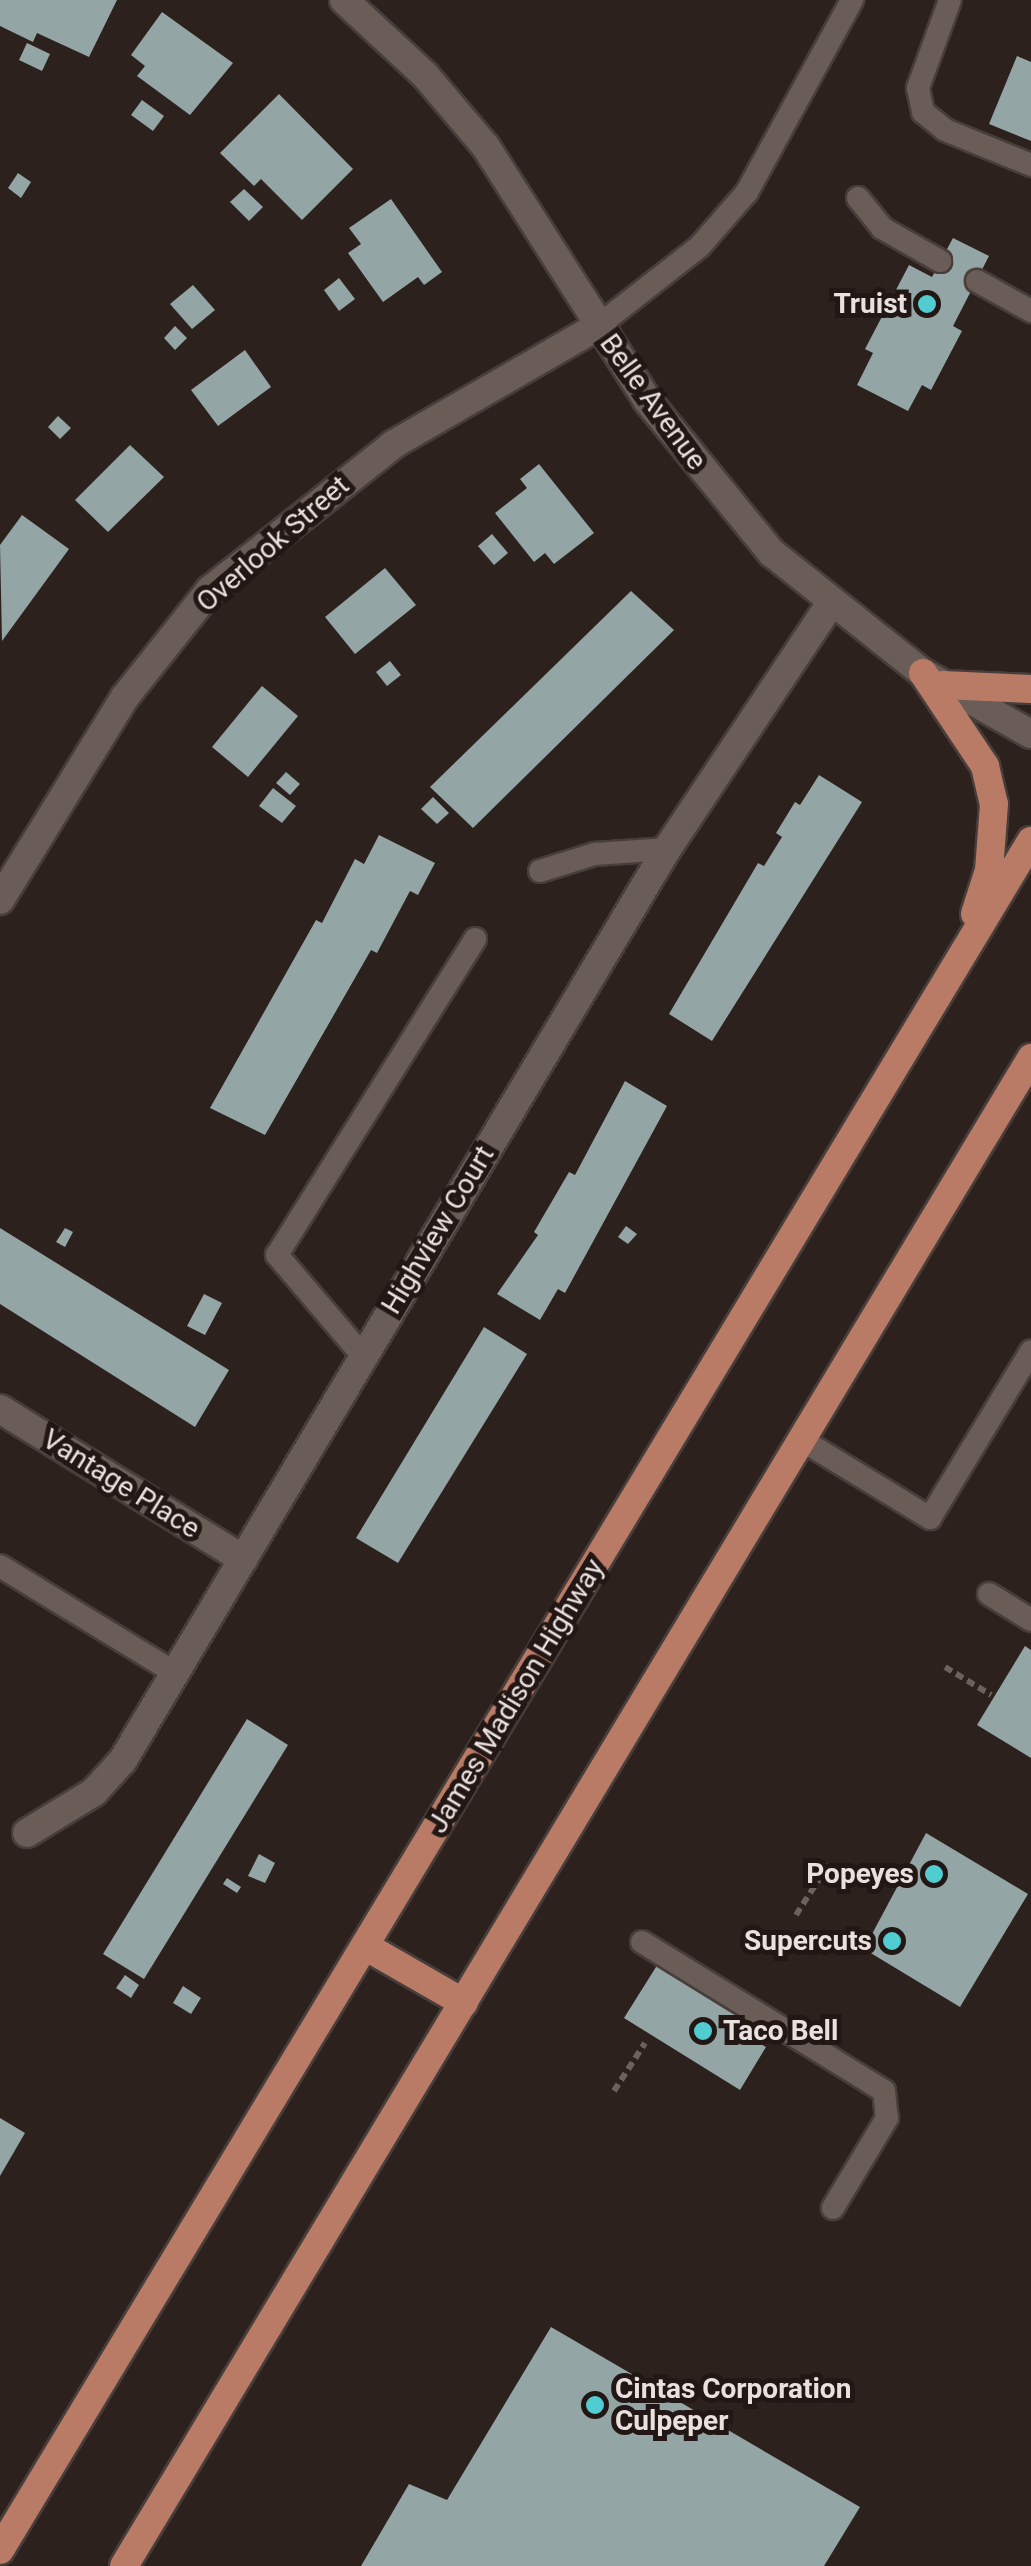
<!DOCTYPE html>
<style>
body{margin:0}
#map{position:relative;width:1031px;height:2566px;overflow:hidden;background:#2c211d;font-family:Roboto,sans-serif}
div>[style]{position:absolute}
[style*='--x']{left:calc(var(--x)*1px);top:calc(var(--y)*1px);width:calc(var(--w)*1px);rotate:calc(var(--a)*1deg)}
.building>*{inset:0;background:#94a5a5}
.path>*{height:6px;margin-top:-3px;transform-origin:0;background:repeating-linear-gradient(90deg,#6b615d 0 8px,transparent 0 13px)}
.roads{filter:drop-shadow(2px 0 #473e3b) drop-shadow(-2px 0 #473e3b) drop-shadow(0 2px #473e3b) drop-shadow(0 -2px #473e3b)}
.service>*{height:22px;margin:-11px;padding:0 11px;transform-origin:11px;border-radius:11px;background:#6a5c57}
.minor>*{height:28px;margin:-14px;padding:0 14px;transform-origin:14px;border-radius:14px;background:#6a5c57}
.tertiary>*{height:28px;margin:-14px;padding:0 14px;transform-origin:14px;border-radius:14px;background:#6a5c57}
.primary>*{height:28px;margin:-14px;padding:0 14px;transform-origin:14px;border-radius:14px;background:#b97b66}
.dots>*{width:28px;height:28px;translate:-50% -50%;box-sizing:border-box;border:5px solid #221714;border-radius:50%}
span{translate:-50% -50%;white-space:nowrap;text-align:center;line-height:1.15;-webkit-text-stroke:10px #221714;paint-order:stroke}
.poi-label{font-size:28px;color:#e9e1de;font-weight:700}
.right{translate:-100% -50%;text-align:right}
.left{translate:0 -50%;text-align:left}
.street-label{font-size:28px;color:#e9e1de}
</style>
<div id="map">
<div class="building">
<div style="clip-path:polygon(0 0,117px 0,89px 57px,37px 33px,33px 42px,0 26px)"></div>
<div style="clip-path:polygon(162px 12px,233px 63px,190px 115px,137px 76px,145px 66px,131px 55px)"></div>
<div style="clip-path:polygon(27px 43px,50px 54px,42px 71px,19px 60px)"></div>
<div style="clip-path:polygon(1017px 56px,1031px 62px,1031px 141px,989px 124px)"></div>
<div style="clip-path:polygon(279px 94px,353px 169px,302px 220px,261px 179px,254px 186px,220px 153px)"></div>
<div style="clip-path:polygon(142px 100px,164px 116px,153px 131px,131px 115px)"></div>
<div style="clip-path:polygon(18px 173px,31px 182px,21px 198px,8px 188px)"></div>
<div style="clip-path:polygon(244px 189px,263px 207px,249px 221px,230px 202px)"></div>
<div style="clip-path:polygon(391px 199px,442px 272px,424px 285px,418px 277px,383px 302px,348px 253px,361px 244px,349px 228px)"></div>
<div style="clip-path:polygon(953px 238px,989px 256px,953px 326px,962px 331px,931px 390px,922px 385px,908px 411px,857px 385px,873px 353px,865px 349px,909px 265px,932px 277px)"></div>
<div style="clip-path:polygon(339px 278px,355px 299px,339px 311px,324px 290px)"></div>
<div style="clip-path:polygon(193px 285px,215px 310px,192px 329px,170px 304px)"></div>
<div style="clip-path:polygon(175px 326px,187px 338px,175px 350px,164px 338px)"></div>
<div style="clip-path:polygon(245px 350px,271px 387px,218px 426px,191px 390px)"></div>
<div style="clip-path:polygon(58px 416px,71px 428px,60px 439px,48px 427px)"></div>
<div style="clip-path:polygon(130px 445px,164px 477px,108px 532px,75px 500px)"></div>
<div style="clip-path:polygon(539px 464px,594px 533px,554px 564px,545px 553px,534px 562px,495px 513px,527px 488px,520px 479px)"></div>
<div style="clip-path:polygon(22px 515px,69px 549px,2px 641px,0 545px)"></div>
<div style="clip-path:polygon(492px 534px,508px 553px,494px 565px,478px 546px)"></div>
<div style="clip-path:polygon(385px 568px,416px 605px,355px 654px,325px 617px)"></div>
<div style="clip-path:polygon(631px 591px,674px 630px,473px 828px,430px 787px)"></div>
<div style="clip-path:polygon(390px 661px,401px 675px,387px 686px,376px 672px)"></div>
<div style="clip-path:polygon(262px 686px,298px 716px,248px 777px,212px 747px)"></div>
<div style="clip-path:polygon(286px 772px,300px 784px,290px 795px,276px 783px)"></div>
<div style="clip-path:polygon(819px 775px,862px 802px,712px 1041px,669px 1014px,758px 863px,764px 866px,782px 837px,776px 833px,795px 802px,800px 805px)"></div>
<div style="clip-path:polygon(273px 788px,296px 806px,282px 823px,259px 806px)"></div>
<div style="clip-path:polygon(433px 797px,449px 813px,437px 824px,421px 809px)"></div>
<div style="clip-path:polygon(379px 835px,435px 863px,418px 895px,410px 891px,377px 953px,371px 950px,265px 1135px,210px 1108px,316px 920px,322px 923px,355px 859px,364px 864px)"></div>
<div style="clip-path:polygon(625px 1081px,667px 1106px,565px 1293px,558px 1289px,540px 1320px,497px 1294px,538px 1235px,534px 1232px,569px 1172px,575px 1175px)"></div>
<div style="clip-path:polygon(626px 1226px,637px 1234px,628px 1244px,618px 1237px)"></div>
<div style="clip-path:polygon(0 1228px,229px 1370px,195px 1427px,0 1304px)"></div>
<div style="clip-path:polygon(65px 1228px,73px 1232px,65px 1247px,56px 1242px)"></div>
<div style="clip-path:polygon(204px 1294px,222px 1303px,205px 1335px,187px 1326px)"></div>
<div style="clip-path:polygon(484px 1327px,527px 1354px,398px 1563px,356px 1538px)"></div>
<div style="clip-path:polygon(1025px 1646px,1031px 1650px,1031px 1758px,977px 1725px)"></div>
<div style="clip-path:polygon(247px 1719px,288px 1745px,144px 1979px,103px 1954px)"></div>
<div style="clip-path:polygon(926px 1833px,1028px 1894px,960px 2007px,864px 1949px)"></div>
<div style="clip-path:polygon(259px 1854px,275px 1863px,265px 1883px,248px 1876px)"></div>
<div style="clip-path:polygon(227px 1878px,241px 1887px,237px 1893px,223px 1884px)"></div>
<div style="clip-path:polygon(661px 1959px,764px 2023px,754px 2040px,766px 2047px,740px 2090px,624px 2018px)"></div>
<div style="clip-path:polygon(125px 1975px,139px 1985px,131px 1998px,116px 1988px)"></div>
<div style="clip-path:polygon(183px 1986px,201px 1998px,191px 2014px,173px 2003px)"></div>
<div style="clip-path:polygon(0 2118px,25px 2133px,0 2176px)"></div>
<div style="clip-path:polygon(551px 2327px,860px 2507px,824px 2566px,361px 2566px,409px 2484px,447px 2500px)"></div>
</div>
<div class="path">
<div style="--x:945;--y:1667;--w:54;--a:31.3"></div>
<div style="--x:796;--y:1915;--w:63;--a:-57.3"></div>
<div style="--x:614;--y:2091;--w:57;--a:-57.1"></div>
</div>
<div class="roads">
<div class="service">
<div style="--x:950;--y:0;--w:94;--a:110"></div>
<div style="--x:918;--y:88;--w:25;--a:78"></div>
<div style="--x:923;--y:112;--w:28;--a:39"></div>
<div style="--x:945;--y:130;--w:93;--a:22.1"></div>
<div style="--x:858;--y:198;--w:38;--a:51"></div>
<div style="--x:882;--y:228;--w:67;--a:29.6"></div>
<div style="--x:977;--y:281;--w:62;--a:29.1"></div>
<div style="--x:598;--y:326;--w:130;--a:-38.1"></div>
<div style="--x:700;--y:246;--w:72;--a:-49"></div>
<div style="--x:747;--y:192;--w:219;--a:-61.3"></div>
<div style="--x:540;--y:871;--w:58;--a:-17.2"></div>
<div style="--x:595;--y:854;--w:72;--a:-4"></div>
<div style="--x:363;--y:1356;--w:133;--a:-130.4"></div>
<div style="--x:277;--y:1255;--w:373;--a:-57.9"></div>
<div style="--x:802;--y:1440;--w:150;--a:31.4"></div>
<div style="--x:930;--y:1518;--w:195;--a:-58.8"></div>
<div style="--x:0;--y:1566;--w:205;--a:31.4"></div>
<div style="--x:989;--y:1594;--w:49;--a:31.8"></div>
<div style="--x:642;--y:1942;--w:284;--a:31.6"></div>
<div style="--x:884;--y:2091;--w:27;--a:84"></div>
<div style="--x:887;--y:2118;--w:105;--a:121"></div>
</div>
<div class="minor">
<div style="--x:0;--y:900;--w:238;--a:-58.4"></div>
<div style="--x:125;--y:697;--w:137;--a:-51.5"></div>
<div style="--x:210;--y:590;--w:235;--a:-38.4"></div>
<div style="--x:394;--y:444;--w:236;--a:-30"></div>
<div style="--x:0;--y:1409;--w:286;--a:31.7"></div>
<div style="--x:27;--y:1833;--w:79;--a:-31.5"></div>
<div style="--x:94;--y:1792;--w:43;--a:-47.8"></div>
<div style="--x:123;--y:1760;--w:1061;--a:-59.16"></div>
<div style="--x:667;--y:849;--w:293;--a:-56.3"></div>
</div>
<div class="tertiary">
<div style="--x:344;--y:0;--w:110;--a:42.8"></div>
<div style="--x:425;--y:75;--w:94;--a:49.7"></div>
<div style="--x:486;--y:147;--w:300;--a:57.5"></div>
<div style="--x:647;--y:400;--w:198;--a:50.8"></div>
<div style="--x:772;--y:553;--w:193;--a:38.5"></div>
<div style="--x:923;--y:673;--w:124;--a:29.5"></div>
</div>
<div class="primary">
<div style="--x:923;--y:673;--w:112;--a:56.3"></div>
<div style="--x:985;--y:766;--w:39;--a:77"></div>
<div style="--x:994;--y:804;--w:66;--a:94.3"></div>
<div style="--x:989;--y:870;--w:46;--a:107.7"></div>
<div style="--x:943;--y:685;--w:88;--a:2.6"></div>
<div style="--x:365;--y:1946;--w:114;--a:29.9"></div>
<div style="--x:0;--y:2550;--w:1996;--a:-58.9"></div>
<div style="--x:124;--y:2566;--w:1760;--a:-58.97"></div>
</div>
</div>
<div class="dots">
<div style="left:927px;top:304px;background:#51ccd1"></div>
<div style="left:934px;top:1874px;background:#51ccd1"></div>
<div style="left:892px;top:1941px;background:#51ccd1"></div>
<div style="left:703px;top:2031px;background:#51ccd1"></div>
<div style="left:595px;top:2405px;background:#51ccd1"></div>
</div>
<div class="poi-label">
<span class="right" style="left:907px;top:304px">Truist</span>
<span class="right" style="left:914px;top:1874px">Popeyes</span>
<span class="right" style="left:872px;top:1941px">Supercuts</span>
<span class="left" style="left:723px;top:2031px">Taco Bell</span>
<span class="left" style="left:615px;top:2405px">Cintas Corporation<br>Culpeper</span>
</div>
<div class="street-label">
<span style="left:653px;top:402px;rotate:54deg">Belle Avenue</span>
<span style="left:273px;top:544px;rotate:-41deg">Overlook Street</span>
<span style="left:438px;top:1230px;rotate:-59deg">Highview Court</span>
<span style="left:121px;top:1484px;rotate:32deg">Vantage Place</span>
<span style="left:516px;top:1696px;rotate:-59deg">James Madison Highway</span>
</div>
</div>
